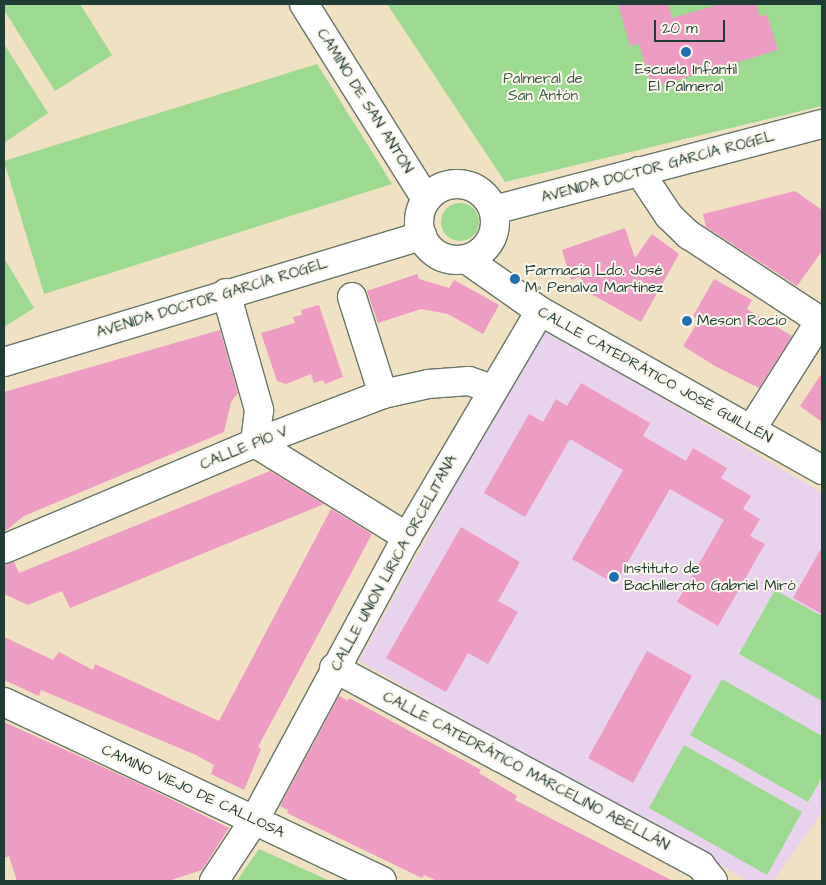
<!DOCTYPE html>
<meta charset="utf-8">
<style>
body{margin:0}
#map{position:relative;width:826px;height:885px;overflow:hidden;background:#efe1c2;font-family:"Architects Daughter",sans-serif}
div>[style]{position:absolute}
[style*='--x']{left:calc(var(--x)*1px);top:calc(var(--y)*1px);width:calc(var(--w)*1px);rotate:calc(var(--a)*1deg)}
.built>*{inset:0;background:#e8d2ee}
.green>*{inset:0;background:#9cda8f}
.round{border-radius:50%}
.building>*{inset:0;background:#ed9cc3}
.roads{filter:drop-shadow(1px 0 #687666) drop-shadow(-1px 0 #687666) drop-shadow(0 1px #687666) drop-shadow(0 -1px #687666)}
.minor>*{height:28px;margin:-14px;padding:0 14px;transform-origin:14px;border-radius:14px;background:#fff}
.minor>.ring{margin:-14px;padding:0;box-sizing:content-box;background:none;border:28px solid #fff;border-radius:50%}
.dots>*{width:14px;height:14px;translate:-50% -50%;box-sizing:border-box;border:2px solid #fbf7ec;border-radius:50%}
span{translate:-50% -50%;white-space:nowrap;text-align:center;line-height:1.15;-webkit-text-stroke:4px #fbf7ec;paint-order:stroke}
.poi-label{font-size:15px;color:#1f3d34}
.left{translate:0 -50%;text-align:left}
.park-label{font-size:15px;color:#385c46}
.street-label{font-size:15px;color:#1f3d34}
.frame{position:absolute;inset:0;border:5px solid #1f3d34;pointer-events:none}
.scale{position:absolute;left:654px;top:20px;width:71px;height:22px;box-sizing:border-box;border:2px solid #1f3d34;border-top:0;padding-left:6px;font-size:15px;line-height:18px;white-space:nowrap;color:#1f3d34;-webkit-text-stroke:4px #fbf7ec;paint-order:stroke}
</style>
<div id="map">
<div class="built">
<div style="clip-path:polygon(542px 327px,822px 493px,822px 812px,773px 881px,748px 881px,359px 661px)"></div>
</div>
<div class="green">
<div style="clip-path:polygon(4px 4px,80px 4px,112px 55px,55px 91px,4px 10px)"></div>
<div style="clip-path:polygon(387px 4px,822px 4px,822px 106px,505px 182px)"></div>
<div style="clip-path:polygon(4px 44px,48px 113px,4px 143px)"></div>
<div style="clip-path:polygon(317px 64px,392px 184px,44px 294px,4px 161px)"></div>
<div class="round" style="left:441px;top:203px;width:38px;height:38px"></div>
<div style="clip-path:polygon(4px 258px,34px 308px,4px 327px)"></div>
<div style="clip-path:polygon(775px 590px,822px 616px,822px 701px,739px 654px)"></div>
<div style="clip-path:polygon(722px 679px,822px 736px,822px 777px,808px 802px,690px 735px)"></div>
<div style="clip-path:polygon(684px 745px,802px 812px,767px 875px,649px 808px)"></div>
<div style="clip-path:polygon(259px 849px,330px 881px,237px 881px)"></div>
</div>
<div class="building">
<div style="clip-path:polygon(618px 4px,668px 4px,672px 18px,720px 4px,756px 4px,760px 16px,767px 15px,778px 50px,652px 88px,639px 44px,630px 46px)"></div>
<div style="clip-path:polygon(795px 191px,822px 210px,822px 251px,797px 286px,706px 227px,703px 214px)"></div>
<div style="clip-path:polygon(625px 228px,635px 258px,652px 234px,679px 254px,641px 322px,584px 290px,580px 277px,571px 280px,562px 250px)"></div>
<div style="clip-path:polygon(417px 274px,419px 279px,449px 288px,454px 280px,499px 305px,483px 334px,448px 314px,421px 309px,378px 323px,367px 291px)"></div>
<div style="clip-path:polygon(714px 279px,752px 300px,747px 309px,792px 336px,759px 388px,715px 366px,683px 346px,699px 320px,693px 316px)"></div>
<div style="clip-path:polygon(319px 305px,343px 377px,325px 384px,323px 380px,314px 383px,311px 374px,286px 384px,277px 381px,261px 333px,295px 323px,293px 317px,302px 315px,301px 310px)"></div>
<div style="clip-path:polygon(220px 330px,238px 393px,231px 402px,224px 432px,24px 516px,4px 532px,4px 392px)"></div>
<div style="clip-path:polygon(822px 373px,822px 422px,800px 406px)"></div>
<div style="clip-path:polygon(581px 383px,650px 423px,643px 436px,686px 461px,693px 448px,727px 468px,721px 478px,751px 496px,743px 509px,760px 519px,750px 536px,765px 544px,718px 626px,677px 602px,724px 520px,670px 489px,615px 584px,572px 559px,623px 470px,570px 439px,525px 517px,484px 493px,529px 414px,543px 422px,556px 399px,567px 406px)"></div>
<div style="clip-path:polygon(270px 471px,324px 504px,70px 608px,62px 591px,28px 605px,4px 594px,4px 564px,14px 562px,19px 573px)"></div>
<div style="clip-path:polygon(331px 509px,372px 534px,258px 747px,261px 749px,244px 790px,211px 774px,214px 765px,196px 755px,41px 690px,39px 696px,4px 680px,4px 637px,53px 660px,59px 652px,93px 670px,95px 664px,219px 721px)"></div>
<div style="clip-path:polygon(461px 527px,520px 562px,498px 601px,518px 612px,488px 664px,468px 653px,446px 692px,386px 658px)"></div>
<div style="clip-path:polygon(822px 547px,822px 614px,793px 598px)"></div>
<div style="clip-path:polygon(647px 651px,692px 676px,633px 783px,588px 758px)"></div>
<div style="clip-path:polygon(339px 696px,348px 701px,349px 698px,481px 770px,479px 773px,517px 796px,515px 800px,673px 881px,437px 881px,424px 875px,422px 878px,287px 813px,288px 810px,280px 806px)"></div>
<div style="clip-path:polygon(4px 722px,138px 783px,229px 828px,202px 870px,168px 881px,17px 881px,9px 856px,4px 858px)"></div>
</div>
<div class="roads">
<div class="minor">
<div style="--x:304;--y:4;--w:230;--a:58"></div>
<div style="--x:639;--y:171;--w:54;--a:56.3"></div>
<div style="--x:669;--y:216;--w:28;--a:44"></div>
<div style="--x:689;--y:235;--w:159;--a:33.2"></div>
<div class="ring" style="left:419px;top:184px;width:48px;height:48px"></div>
<div style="--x:494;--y:210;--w:339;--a:-14.7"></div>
<div style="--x:466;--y:259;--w:90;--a:35.1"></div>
<div style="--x:540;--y:311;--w:324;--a:29.4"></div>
<div style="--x:226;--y:293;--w:122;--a:74.2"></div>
<div style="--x:259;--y:410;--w:33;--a:97"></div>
<div style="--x:255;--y:443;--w:179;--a:31.7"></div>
<div style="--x:352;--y:297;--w:102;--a:72.3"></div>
<div style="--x:4;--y:362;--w:437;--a:-16.8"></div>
<div style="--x:751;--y:430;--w:129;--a:-57.7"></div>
<div style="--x:4;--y:549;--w:272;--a:-22.9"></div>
<div style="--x:255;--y:443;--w:137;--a:-20.9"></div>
<div style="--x:383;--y:394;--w:46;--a:-12.5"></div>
<div style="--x:428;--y:384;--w:41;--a:-4.2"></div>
<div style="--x:469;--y:381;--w:24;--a:19"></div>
<div style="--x:334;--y:668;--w:417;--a:28.3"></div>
<div style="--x:701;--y:866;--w:19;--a:51"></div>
<div style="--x:4;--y:702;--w:418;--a:25.3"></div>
<div style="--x:214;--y:881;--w:74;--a:-56.5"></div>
<div style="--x:255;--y:819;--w:320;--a:-61.7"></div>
<div style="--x:407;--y:537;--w:262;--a:-59.5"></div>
</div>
</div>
<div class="dots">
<div style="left:686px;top:52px;background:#1f6fb2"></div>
<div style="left:515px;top:279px;background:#1f6fb2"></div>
<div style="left:687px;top:321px;background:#1f6fb2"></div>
<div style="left:614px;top:577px;background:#1f6fb2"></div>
</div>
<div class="poi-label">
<span style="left:686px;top:78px">Escuela Infantil<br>El Palmeral</span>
<span class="left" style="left:525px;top:279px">Farmacia Ldo. José<br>Mª Penalva Martínez</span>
<span class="left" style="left:697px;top:321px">Meson Rocio</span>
<span class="left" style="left:624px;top:577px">Instituto de<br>Bachillerato Gabriel Miró</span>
</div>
<div class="park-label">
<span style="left:543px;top:87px">Palmeral de<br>San Antón</span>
</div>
<div class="street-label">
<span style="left:365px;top:101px;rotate:58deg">CAMINO DE SAN ANTÓN</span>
<span style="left:658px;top:167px;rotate:-15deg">AVENIDA DOCTOR GARCÍA ROGEL</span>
<span style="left:212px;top:298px;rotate:-17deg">AVENIDA DOCTOR GARCÍA ROGEL</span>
<span style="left:655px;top:375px;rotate:29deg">CALLE CATEDRÁTICO JOSÉ GUILLÉN</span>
<span style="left:244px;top:448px;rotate:-22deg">CALLE PÍO V</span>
<span style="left:394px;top:563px;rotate:-61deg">CALLE UNIÓN LÍRICA ORCELITANA</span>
<span style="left:526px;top:771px;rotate:28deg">CALLE CATEDRÁTICO MARCELINO ABELLÁN</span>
<span style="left:193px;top:791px;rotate:25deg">CAMINO VIEJO DE CALLOSA</span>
</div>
<div class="frame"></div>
<div class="scale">20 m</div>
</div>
